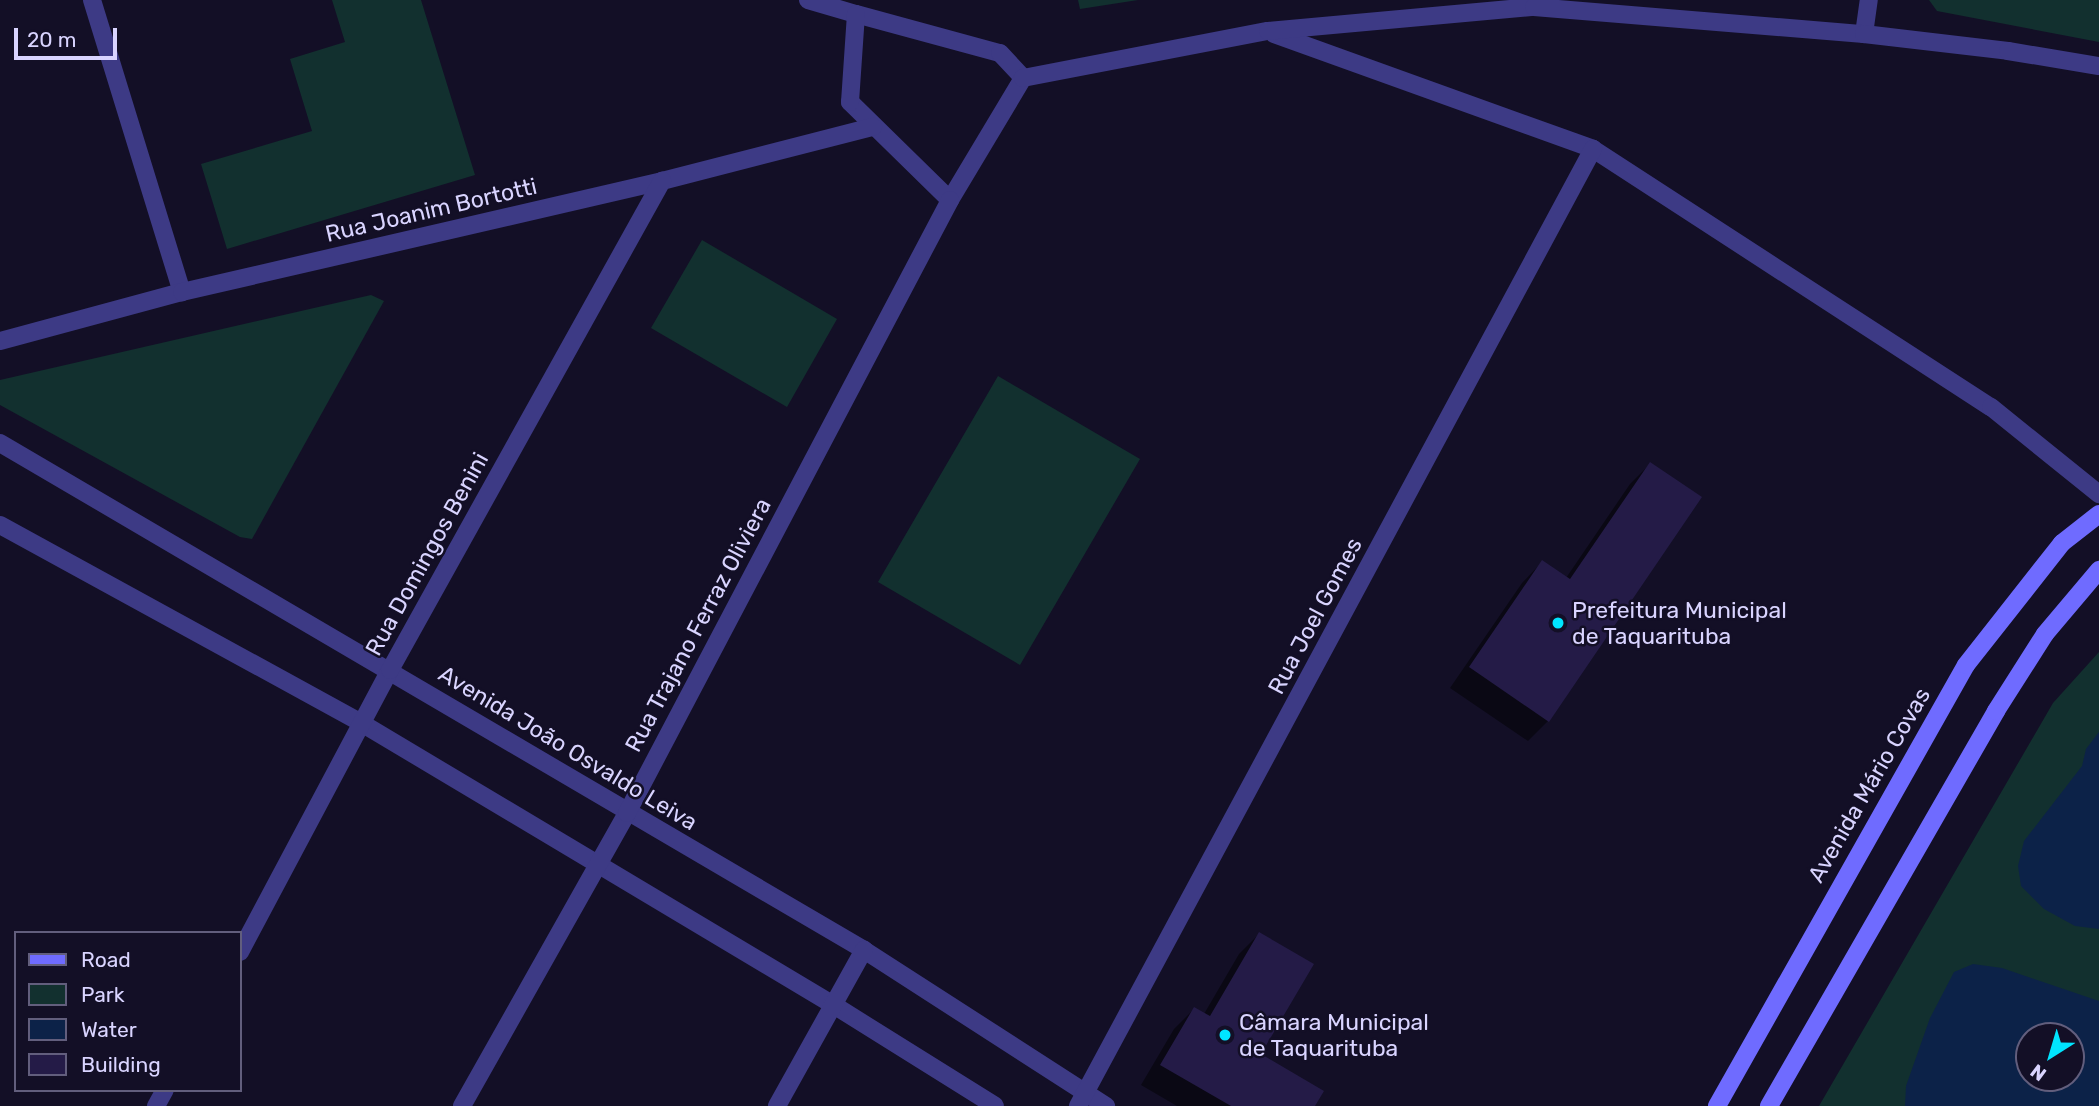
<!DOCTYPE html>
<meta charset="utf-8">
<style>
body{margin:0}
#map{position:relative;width:2099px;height:1106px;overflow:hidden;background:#130f26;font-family:Rubik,sans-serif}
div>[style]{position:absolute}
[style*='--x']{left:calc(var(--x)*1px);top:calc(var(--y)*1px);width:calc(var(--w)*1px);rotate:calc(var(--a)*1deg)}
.green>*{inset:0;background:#12302f}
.water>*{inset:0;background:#0c2248}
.shadow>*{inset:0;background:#0007}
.building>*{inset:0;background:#241b47}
.street>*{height:18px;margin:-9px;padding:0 9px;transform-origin:9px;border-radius:9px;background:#3d3a85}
.secondary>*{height:18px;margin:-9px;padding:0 9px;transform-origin:9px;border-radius:9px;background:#6f6bff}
.dots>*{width:19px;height:19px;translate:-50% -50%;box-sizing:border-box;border:4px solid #130f26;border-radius:50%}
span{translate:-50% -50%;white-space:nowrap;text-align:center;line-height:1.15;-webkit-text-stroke:5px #130f26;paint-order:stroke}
.street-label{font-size:23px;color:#d9d4ff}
.poi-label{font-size:23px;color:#d9d4ff}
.left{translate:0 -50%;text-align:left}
.legend{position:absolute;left:14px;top:931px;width:228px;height:161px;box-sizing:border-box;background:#130f26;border:2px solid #625e7d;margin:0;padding:9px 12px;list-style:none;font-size:21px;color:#d9d4ff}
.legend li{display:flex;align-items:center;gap:14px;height:35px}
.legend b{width:35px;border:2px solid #625e7d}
.north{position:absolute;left:2015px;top:1022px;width:70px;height:70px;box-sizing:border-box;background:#130f26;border:2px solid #625e7d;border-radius:50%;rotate:217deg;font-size:19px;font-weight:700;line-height:28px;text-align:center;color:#d9d4ff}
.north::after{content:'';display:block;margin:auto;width:24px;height:32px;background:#00e5ff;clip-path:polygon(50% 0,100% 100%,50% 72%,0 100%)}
.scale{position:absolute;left:14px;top:28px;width:103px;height:32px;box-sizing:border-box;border:4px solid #d9d4ff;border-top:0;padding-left:9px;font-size:21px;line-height:24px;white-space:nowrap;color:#d9d4ff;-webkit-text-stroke:5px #130f26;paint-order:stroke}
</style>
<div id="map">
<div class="green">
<div style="clip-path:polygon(332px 0,421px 0,475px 175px,227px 249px,201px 164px,312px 131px,290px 59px,345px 42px)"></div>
<div style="clip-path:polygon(1078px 0,1138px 0,1080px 9px)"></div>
<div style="clip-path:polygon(1929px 0,2099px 0,2099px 42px,1937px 11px)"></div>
<div style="clip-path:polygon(702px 240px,837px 319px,787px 407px,651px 328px)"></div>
<div style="clip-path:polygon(371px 295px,384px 301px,252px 539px,240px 537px,0 405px,0 380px)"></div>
<div style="clip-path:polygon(998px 376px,1140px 459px,1020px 665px,878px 582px)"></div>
<div style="clip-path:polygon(evenodd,2099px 652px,2099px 1106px,1819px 1106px,2053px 703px,2099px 652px,2029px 1036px,2071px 1036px,2071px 1078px,2029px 1078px,2029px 1036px)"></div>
</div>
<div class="water">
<div style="clip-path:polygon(2099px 732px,2099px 929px,2075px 926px,2044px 909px,2021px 886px,2018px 866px,2024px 841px,2082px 766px,2086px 749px)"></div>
<div style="clip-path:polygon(evenodd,1973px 964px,2002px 968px,2099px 1001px,2099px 1106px,1905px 1106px,1906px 1086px,1930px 1018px,1954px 972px,1973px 964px,2029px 1036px,2071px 1036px,2071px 1078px,2029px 1078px,2029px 1036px)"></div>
</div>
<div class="shadow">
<div style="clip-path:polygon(1650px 464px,1548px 721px,1528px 741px,1450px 688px,1522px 583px,1542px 562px,1566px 578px,1630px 484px)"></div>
<div style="clip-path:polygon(1259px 934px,1259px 1055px,1313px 1106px,1177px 1106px,1141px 1085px,1174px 1029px,1194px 1009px,1204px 1014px,1239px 954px)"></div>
</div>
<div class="building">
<div style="clip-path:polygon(1650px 462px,1702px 497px,1549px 722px,1469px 667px,1542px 560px,1570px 579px)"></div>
<div style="clip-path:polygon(1259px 932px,1314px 964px,1261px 1054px,1324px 1091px,1315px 1106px,1231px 1106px,1160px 1065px,1194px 1007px,1210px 1016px)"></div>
</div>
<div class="street">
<div style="--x:92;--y:0;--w:306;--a:72.9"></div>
<div style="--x:808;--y:0;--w:50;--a:16.3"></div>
<div style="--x:856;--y:14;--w:149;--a:15.2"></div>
<div style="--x:1000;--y:53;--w:34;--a:47"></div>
<div style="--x:1023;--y:78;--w:142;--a:120.9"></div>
<div style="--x:950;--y:200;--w:140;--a:-135.6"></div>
<div style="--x:850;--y:102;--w:88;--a:-86.1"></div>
<div style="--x:1274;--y:34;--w:339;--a:19.8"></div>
<div style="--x:1593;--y:149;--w:474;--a:33"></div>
<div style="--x:1991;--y:407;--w:139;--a:38.9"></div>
<div style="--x:1864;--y:34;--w:34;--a:-82"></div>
<div style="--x:1023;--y:78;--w:249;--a:-10.9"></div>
<div style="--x:1268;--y:31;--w:267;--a:-5.2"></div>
<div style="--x:1534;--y:7;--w:331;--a:4.7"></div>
<div style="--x:1864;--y:34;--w:145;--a:6.7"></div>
<div style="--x:2008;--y:51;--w:92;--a:9.4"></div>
<div style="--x:0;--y:341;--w:188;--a:-15.1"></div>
<div style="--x:182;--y:292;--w:493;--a:-13"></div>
<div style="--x:662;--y:181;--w:218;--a:-14.4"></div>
<div style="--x:0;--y:443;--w:1002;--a:30.4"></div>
<div style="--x:864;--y:950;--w:288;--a:32.8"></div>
<div style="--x:0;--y:525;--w:414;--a:28.7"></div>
<div style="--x:363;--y:724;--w:546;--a:30.84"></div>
<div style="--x:832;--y:1004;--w:192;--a:32"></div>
<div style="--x:240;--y:952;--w:319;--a:-62"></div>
<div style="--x:390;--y:670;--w:560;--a:-60.92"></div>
<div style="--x:156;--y:1106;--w:18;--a:-61"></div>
<div style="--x:462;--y:1106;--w:336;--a:-60.6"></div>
<div style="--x:627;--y:813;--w:693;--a:-62.21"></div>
<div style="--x:777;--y:1106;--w:179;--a:-60.9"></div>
<div style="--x:1078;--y:1106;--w:1087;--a:-61.71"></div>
</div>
<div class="secondary">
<div style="--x:1717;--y:1106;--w:506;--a:-60.55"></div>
<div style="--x:1966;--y:665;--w:155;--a:-51.8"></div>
<div style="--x:2062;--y:543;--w:47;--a:-38.1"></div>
<div style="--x:1769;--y:1106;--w:456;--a:-60.1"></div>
<div style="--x:1996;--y:711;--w:91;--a:-57.5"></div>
<div style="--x:2045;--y:634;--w:84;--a:-49.8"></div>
</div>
<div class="dots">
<div style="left:1558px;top:623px;background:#00e5ff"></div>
<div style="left:1225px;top:1035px;background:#00e5ff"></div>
</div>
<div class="street-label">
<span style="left:431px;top:210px;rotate:-13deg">Rua Joanim Bortotti</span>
<span style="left:427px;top:554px;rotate:-61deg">Rua Domingos Benini</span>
<span style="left:1315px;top:616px;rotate:-62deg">Rua Joel Gomes</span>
<span style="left:698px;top:625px;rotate:-62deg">Rua Trajano Ferraz Oliviera</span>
<span style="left:568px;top:748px;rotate:31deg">Avenida João Osvaldo Leiva</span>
<span style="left:1869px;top:785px;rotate:-60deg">Avenida Mário Covas</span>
</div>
<div class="poi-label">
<span class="left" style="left:1572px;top:623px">Prefeitura Municipal<br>de Taquarituba</span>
<span class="left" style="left:1239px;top:1035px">Câmara Municipal<br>de Taquarituba</span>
</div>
<ul class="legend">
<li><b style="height:9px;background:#6f6bff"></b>Road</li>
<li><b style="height:19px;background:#12302f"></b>Park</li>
<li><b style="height:19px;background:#0c2248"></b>Water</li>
<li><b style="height:19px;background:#241b47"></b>Building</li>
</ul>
<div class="north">N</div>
<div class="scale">20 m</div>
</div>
